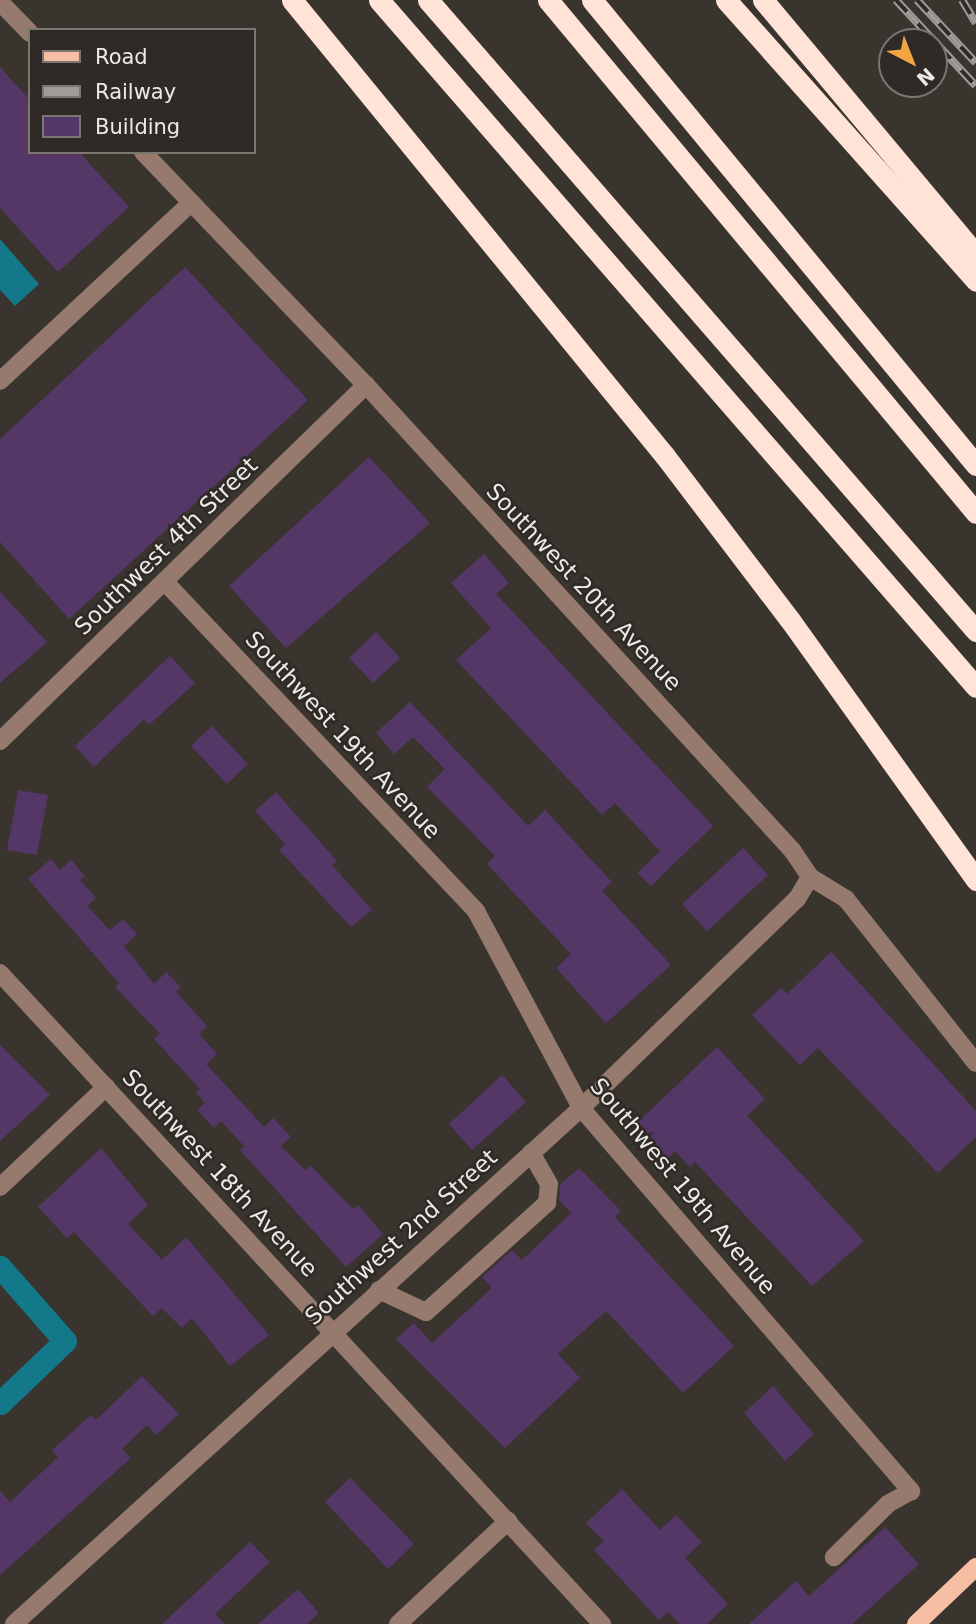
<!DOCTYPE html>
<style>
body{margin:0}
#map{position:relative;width:976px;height:1624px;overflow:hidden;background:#3a342f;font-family:"DejaVu Sans",sans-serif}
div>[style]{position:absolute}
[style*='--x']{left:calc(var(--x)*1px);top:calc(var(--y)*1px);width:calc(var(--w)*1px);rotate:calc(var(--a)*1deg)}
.water>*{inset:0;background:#13788a}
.canal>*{height:23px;margin:-11.5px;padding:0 11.5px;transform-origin:11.5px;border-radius:11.5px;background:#13788a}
.building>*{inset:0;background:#543667}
.minor>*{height:18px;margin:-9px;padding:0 9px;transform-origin:9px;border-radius:9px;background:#957a6d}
.major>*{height:18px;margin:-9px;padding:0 9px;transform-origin:9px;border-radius:9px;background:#f6bea2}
.highway>*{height:21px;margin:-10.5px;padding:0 10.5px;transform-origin:10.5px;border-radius:10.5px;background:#ffe3d6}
.rail>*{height:8px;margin-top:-4px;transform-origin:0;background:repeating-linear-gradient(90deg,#2f2a25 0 16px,#a09b97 0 32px);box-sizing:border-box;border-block:2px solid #a09b97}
span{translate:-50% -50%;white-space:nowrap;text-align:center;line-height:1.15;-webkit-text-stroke:5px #2f2a25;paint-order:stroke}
.street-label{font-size:23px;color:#ece9e6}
.legend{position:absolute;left:28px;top:28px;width:228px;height:126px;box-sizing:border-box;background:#2f2a25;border:2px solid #7b7672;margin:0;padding:9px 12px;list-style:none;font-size:21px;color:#ece9e6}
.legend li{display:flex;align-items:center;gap:14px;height:35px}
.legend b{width:35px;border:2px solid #7b7672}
.north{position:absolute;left:878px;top:28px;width:70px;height:70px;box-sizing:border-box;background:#2f2a25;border:2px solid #7b7672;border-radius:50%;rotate:138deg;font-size:19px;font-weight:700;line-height:28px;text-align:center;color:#ece9e6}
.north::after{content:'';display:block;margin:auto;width:24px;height:32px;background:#f2a541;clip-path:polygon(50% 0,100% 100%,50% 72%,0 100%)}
</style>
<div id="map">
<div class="water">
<div style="clip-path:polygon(0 239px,39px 284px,15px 306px,0 290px)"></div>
</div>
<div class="canal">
<div style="--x:0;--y:1267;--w:98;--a:48.7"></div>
<div style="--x:65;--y:1341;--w:90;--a:136.4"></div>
</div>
<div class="building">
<div style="clip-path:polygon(0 67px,30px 100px,30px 152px,79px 152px,129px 207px,58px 272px,0 208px)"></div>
<div style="clip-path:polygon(185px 267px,308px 400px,69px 619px,0 542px,0 439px)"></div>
<div style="clip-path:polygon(369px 457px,430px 523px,286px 648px,229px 586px)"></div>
<div style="clip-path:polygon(484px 554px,509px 583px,496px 594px,713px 826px,651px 886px,637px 873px,660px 851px,615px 803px,602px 815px,456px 660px,491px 628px,451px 583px)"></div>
<div style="clip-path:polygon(0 592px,47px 642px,0 683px)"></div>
<div style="clip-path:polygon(376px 632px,400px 658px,373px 683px,349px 658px)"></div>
<div style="clip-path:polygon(170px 656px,195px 683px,149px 725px,144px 719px,94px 767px,75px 746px)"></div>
<div style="clip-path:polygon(410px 702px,528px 826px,545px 810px,612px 882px,602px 891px,671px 965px,606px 1023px,556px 968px,571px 954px,487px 864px,495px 856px,427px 787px,445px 769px,413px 737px,394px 754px,376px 733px)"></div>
<div style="clip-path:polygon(212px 726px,248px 764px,227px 784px,191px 746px)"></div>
<div style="clip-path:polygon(18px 790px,48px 795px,37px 855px,7px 850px)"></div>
<div style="clip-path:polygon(276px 792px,337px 861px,332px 865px,372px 910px,351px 927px,279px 850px,285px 844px,255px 811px)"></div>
<div style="clip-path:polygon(743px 848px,768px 875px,707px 931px,682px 904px)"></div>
<div style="clip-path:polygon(51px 859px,60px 870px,71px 860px,85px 876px,80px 880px,96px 898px,87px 906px,110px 930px,123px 919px,137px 934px,124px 946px,154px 984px,166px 972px,181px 987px,176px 992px,207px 1026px,199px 1034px,217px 1054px,206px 1064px,264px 1127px,273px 1118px,291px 1137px,281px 1146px,305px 1170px,310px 1165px,353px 1209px,358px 1205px,383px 1234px,346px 1267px,240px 1150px,244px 1146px,221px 1121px,214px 1128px,197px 1110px,205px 1103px,196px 1093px,200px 1089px,154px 1039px,160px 1034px,115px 987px,119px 983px,28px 879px)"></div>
<div style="clip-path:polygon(831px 952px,976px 1111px,976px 1137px,938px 1173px,818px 1048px,800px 1065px,752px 1015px,781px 988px,787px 994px)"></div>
<div style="clip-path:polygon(0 1045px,50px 1095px,0 1141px)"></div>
<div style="clip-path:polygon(717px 1047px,765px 1099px,747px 1116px,864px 1241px,812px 1286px,695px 1162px,690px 1167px,675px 1151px,668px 1158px,636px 1124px)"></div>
<div style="clip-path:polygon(502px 1075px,526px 1102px,472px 1150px,449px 1124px)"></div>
<div style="clip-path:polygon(101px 1148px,148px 1205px,128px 1224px,162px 1260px,186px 1237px,269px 1335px,230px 1366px,192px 1318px,182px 1328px,162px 1308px,153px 1316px,74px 1232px,67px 1238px,38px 1207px)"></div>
<div style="clip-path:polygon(579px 1168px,621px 1211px,615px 1217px,734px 1346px,683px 1393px,606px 1311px,558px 1354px,580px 1378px,505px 1448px,396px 1339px,414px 1323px,432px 1343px,492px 1288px,482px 1277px,512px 1250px,522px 1260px,571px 1213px,559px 1200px,560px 1185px)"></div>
<div style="clip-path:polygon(142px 1376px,179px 1414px,156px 1435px,147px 1425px,122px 1449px,131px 1458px,0 1575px,0 1491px,10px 1502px,58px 1457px,52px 1450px,91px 1415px,96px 1420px)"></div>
<div style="clip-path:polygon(773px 1386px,814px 1434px,785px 1461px,744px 1413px)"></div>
<div style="clip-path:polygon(350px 1478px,414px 1544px,388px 1569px,325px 1502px)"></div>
<div style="clip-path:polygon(622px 1489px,660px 1530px,676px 1515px,702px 1542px,685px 1558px,728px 1604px,707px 1624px,680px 1624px,668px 1612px,659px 1620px,594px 1550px,604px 1541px,586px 1523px)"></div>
<div style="clip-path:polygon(885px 1527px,919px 1564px,852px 1624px,749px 1624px,796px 1581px,809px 1596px)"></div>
<div style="clip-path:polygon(250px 1542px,270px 1562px,215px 1614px,225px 1624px,162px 1624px)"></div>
<div style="clip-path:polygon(298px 1589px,319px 1613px,307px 1624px,258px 1624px)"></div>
</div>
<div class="minor">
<div style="--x:0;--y:2;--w:43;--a:45.9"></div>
<div style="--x:143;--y:152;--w:323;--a:46.3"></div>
<div style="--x:366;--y:385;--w:631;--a:47.51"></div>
<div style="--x:792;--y:850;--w:32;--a:56"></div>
<div style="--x:810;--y:877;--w:42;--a:31.4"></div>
<div style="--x:846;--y:899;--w:209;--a:51.6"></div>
<div style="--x:0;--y:381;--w:261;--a:-43"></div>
<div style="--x:165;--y:582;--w:453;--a:46.6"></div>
<div style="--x:476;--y:911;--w:223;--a:61.9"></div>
<div style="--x:581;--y:1108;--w:506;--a:49.25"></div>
<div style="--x:911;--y:1491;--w:26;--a:151"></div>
<div style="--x:888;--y:1504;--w:76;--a:135.5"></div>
<div style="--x:0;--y:741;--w:511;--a:-44.21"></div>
<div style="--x:0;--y:973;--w:887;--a:47.24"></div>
<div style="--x:0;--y:1187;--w:146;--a:-43.3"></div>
<div style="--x:379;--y:1290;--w:52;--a:25.1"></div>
<div style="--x:426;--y:1312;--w:163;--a:-42"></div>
<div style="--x:547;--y:1203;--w:19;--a:-84"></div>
<div style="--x:549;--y:1184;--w:36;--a:-120"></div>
<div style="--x:14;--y:1624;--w:767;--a:-42.3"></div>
<div style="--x:581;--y:1108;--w:301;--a:-44.1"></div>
<div style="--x:797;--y:899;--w:26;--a:-59"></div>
<div style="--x:398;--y:1624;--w:151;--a:-43.1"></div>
</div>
<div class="major">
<div style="--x:916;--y:1624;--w:83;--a:-43.5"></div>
</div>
<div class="highway">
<div style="--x:292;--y:0;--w:589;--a:50.72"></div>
<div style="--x:665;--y:456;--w:206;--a:52.7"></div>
<div style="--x:790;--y:620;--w:320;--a:54.4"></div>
<div style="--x:379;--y:0;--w:910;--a:49.01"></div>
<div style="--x:428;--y:0;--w:836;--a:49.03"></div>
<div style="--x:548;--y:0;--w:668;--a:50.16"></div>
<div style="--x:592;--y:0;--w:603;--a:50.45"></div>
<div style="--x:726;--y:0;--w:376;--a:48.3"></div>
<div style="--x:763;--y:0;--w:332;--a:50.1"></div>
</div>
<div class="rail">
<div style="--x:896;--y:0;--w:117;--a:47.1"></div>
<div style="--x:917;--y:0;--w:86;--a:46.9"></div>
<div style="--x:962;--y:0;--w:27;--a:59"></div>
</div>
<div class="street-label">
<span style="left:166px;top:546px;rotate:-44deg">Southwest 4th Street</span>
<span style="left:584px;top:587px;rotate:47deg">Southwest 20th Avenue</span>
<span style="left:343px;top:735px;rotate:47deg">Southwest 19th Avenue</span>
<span style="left:220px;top:1173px;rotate:47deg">Southwest 18th Avenue</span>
<span style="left:683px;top:1186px;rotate:50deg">Southwest 19th Avenue</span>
<span style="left:401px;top:1237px;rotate:-42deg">Southwest 2nd Street</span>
</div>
<ul class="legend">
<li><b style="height:9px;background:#f6bea2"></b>Road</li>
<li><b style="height:9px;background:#a09b97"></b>Railway</li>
<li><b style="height:19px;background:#543667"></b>Building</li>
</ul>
<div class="north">N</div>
</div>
